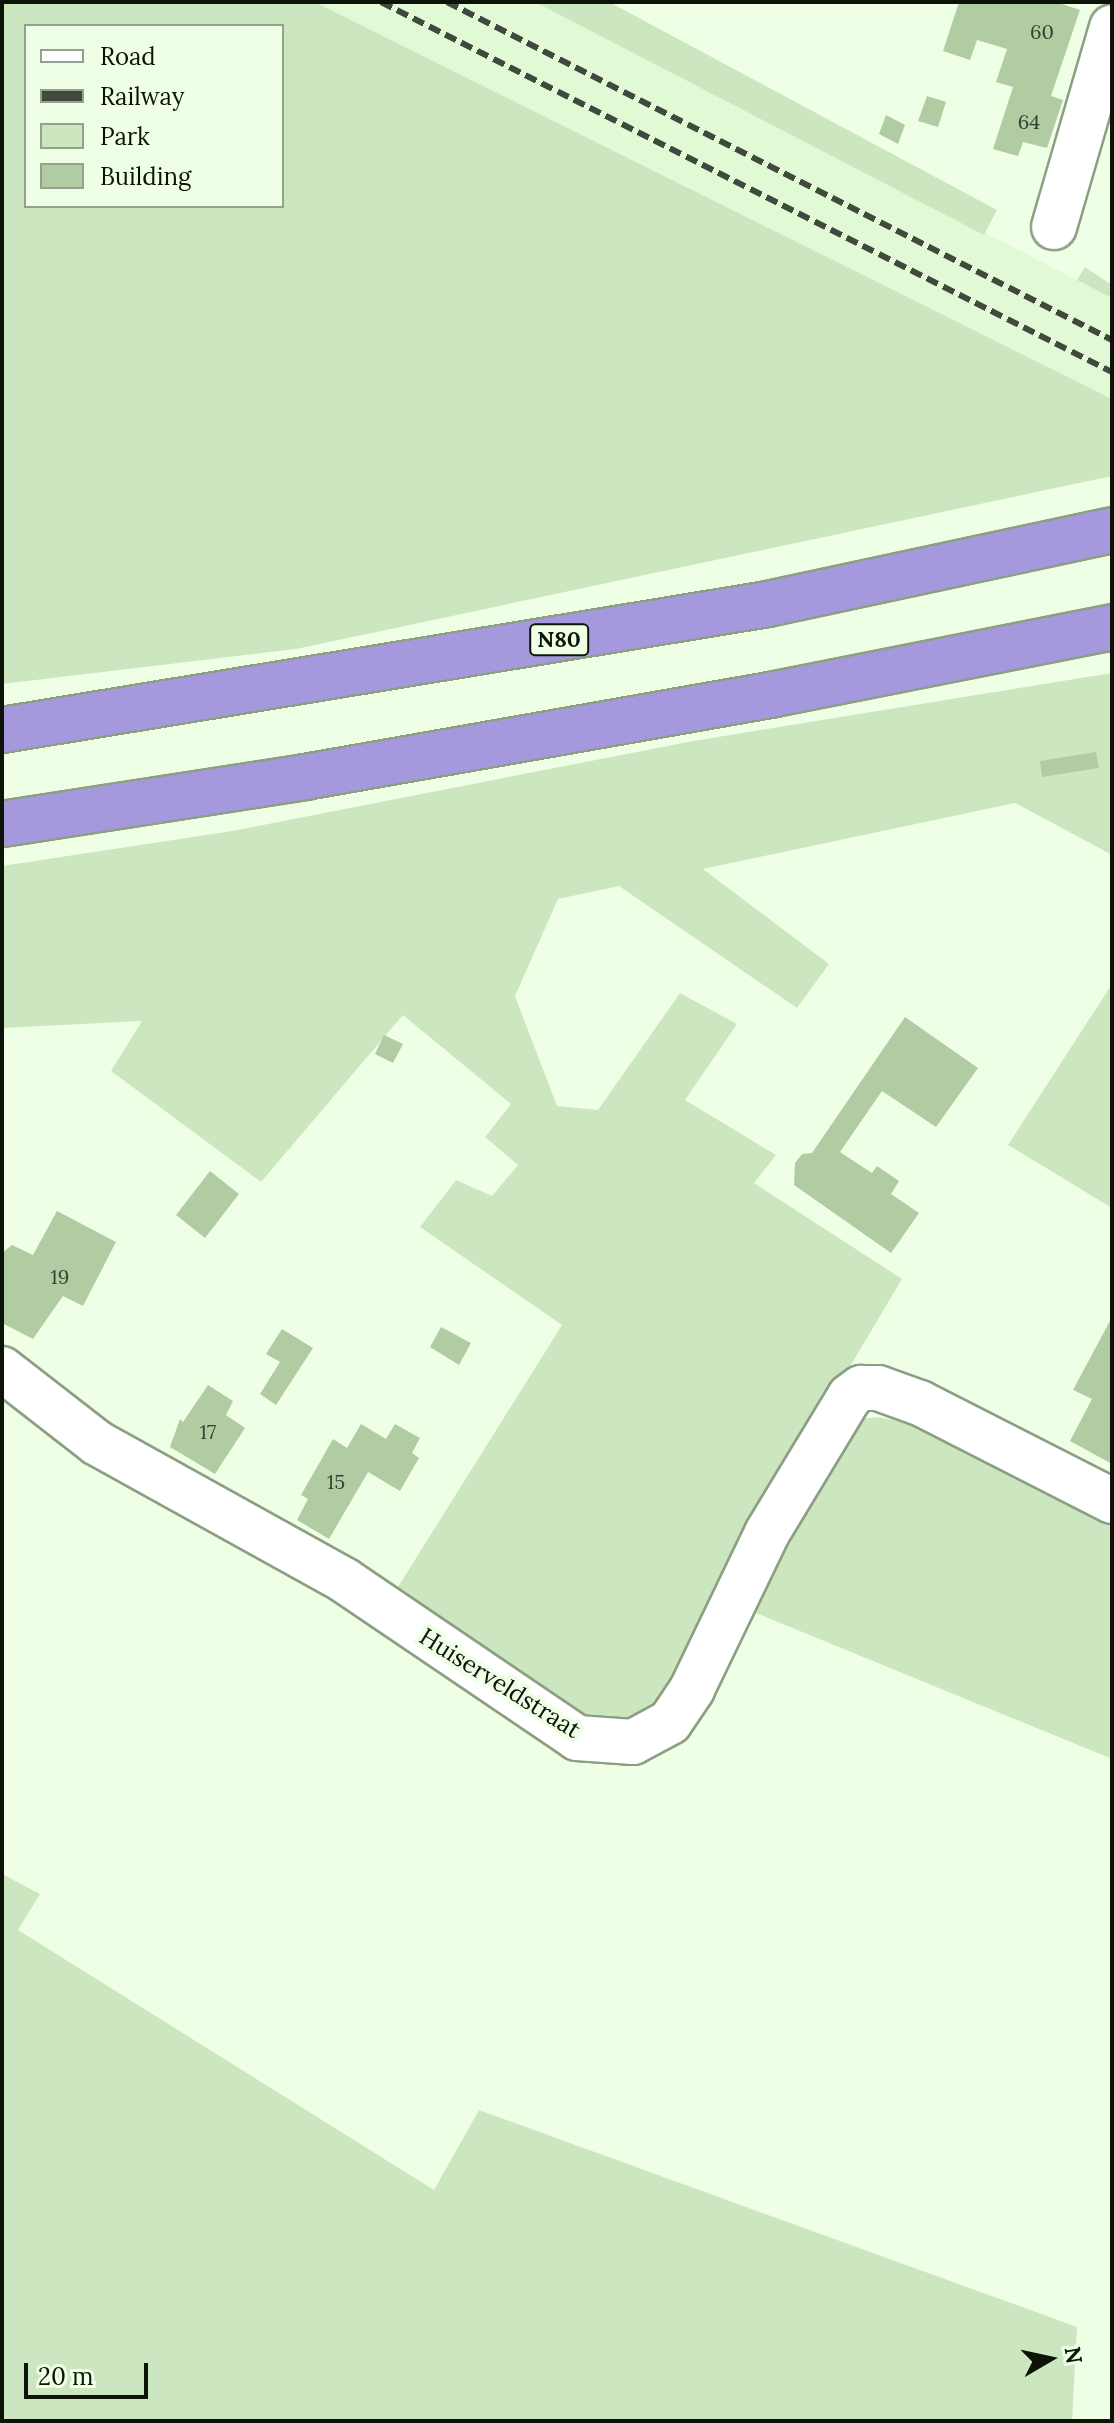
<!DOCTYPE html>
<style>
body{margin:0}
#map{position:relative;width:1114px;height:2423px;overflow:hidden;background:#eeffe6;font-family:Lora,serif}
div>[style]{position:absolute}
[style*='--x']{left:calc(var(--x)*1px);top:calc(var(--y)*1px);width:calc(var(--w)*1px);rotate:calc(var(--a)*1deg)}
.built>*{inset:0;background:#e1fad5}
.green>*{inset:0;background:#cce7c0}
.building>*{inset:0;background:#b1cca3}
.roads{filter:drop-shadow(2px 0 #8c9f83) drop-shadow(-2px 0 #8c9f83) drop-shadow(0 2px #8c9f83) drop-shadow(0 -2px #8c9f83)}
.minor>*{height:44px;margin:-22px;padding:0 22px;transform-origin:22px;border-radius:22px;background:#fff}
.highway>*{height:44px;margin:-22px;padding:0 22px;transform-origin:22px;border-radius:22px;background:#a598dc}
.rail>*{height:6px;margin-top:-3px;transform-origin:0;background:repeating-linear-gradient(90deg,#40493c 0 12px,transparent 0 18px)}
span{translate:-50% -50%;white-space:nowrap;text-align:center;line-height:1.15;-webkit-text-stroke:8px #eeffe6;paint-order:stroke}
.number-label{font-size:20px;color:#354130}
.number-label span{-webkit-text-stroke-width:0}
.shield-label span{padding:2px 6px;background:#eeffe6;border:2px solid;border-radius:6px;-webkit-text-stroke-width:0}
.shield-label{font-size:22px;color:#0c1309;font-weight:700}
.street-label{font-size:24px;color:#0c1309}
.frame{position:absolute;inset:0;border:4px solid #0c1309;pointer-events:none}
.legend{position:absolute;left:24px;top:24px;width:260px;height:184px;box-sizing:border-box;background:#eeffe6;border:2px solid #94a18e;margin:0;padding:10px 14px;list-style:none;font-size:24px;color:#0c1309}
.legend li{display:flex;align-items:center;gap:16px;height:40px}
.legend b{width:40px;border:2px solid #94a18e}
.north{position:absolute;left:1010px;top:2319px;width:80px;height:80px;-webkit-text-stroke:6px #eeffe6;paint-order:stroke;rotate:81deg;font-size:22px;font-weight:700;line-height:32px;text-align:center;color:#0c1309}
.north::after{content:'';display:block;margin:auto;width:28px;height:36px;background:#0c1309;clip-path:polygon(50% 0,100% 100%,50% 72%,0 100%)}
.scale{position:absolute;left:24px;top:2363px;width:124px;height:36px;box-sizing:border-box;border:4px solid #0c1309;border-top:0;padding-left:10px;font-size:24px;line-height:28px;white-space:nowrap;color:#0c1309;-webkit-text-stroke:6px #eeffe6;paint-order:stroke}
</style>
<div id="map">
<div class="built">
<div style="clip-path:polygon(315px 2px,535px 2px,1112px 298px,1112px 399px)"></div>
</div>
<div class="green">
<div style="clip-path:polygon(evenodd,2px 2px,315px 2px,1112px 399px,1112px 476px,296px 649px,2px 684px,2px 2px,26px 26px,282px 26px,282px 206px,26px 206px,26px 26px)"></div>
<div style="clip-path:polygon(535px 2px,609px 2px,997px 210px,984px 235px)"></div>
<div style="clip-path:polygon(1085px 267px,1112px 285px,1112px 298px,1077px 280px)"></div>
<div style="clip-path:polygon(1112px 673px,1112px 855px,1015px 803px,703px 869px,829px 964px,797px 1008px,619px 886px,558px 899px,515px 996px,557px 1106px,598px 1110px,680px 993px,737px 1024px,685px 1100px,776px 1155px,754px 1183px,902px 1279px,814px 1427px,662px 1710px,608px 1731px,391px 1598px,562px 1325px,420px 1227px,456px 1180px,492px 1196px,518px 1165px,485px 1137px,511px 1104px,403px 1015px,261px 1182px,111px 1071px,142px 1021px,2px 1028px,2px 866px,232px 831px,693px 741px)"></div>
<div style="clip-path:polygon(1112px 984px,1112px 1208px,1008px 1145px)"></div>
<div style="clip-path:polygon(876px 1417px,919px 1424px,1112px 1521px,1112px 1759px,744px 1608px,850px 1421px)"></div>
<div style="clip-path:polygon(2px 1874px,40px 1894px,18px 1930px,434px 2190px,479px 2110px,1077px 2327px,1072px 2421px,2px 2421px)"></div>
</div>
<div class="building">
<div style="clip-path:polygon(959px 2px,1056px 2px,1080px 10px,1051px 96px,1063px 100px,1047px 148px,1023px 142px,1018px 156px,993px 149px,1013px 87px,996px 82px,1007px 49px,977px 40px,970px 60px,943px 51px)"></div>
<div style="clip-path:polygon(927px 96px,946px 102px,938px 127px,918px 121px)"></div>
<div style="clip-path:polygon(886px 115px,905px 125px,898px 144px,879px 134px)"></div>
<div style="clip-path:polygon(1096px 752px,1099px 768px,1042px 777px,1040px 761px)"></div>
<div style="clip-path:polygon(905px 1017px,978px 1068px,936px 1127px,882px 1091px,840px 1152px,872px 1173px,877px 1166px,899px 1181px,891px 1194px,919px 1213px,891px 1253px,794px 1185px,795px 1163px,802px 1154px,812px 1153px)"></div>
<div style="clip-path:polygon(384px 1035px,403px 1044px,393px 1063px,375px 1054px)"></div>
<div style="clip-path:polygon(210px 1171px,239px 1194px,205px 1238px,176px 1215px)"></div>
<div style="clip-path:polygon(57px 1211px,116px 1242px,83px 1306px,63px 1296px,33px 1339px,2px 1323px,2px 1253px,12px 1245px,33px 1255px)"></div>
<div style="clip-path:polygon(1112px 1317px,1110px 1403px,1112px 1464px,1070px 1441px,1092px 1399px,1073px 1390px)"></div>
<div style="clip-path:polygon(441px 1327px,471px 1343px,459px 1365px,430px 1347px)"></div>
<div style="clip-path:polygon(282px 1329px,313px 1348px,276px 1405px,260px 1394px,280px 1362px,266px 1354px)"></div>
<div style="clip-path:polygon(208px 1385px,233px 1401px,226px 1415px,245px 1428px,215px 1474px,170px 1447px,180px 1419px,183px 1422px)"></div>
<div style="clip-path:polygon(361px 1424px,386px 1439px,395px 1424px,420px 1438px,412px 1453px,419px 1458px,400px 1491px,368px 1472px,329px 1539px,297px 1520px,308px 1499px,301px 1495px,333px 1439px,347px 1448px)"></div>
</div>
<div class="roads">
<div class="minor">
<div style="--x:1054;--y:227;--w:208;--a:-73.8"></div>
<div style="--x:2;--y:1369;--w:120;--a:37.9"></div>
<div style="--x:97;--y:1443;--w:282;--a:29"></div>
<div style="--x:344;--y:1580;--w:282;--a:34.1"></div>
<div style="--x:577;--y:1738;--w:56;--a:4.1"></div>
<div style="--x:633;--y:1742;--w:42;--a:-28.4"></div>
<div style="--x:670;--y:1722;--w:40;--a:-56"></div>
<div style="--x:692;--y:1689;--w:173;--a:-64.3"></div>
<div style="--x:767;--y:1533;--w:160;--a:-58.8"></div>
<div style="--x:850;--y:1396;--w:14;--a:-36"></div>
<div style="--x:861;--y:1388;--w:17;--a:0"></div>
<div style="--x:878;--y:1388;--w:45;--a:19.7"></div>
<div style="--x:920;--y:1403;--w:216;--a:27"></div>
</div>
<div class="highway">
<div style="--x:2;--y:730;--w:776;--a:-9.34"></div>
<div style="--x:768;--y:604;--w:352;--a:-12.1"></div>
<div style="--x:2;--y:824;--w:307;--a:-8.8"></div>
<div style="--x:305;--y:777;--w:477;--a:-10"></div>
<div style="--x:775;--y:694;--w:344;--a:-11.2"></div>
</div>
</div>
<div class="rail">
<div style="--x:381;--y:2;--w:819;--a:26.85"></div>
<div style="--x:447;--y:2;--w:746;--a:26.94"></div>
</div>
<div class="number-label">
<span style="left:1042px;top:31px">60</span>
<span style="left:1029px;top:121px">64</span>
<span style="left:60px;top:1276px">19</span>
<span style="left:208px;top:1431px">17</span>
<span style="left:336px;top:1481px">15</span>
</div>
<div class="shield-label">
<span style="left:559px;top:640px">N80</span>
</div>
<div class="street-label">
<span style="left:500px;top:1683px;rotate:32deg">Huiserveldstraat</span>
</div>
<div class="frame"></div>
<ul class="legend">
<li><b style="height:10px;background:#fff"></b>Road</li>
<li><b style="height:10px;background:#40493c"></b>Railway</li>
<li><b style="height:22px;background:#cce7c0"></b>Park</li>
<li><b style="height:22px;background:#b1cca3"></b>Building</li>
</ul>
<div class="north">N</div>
<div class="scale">20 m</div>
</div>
